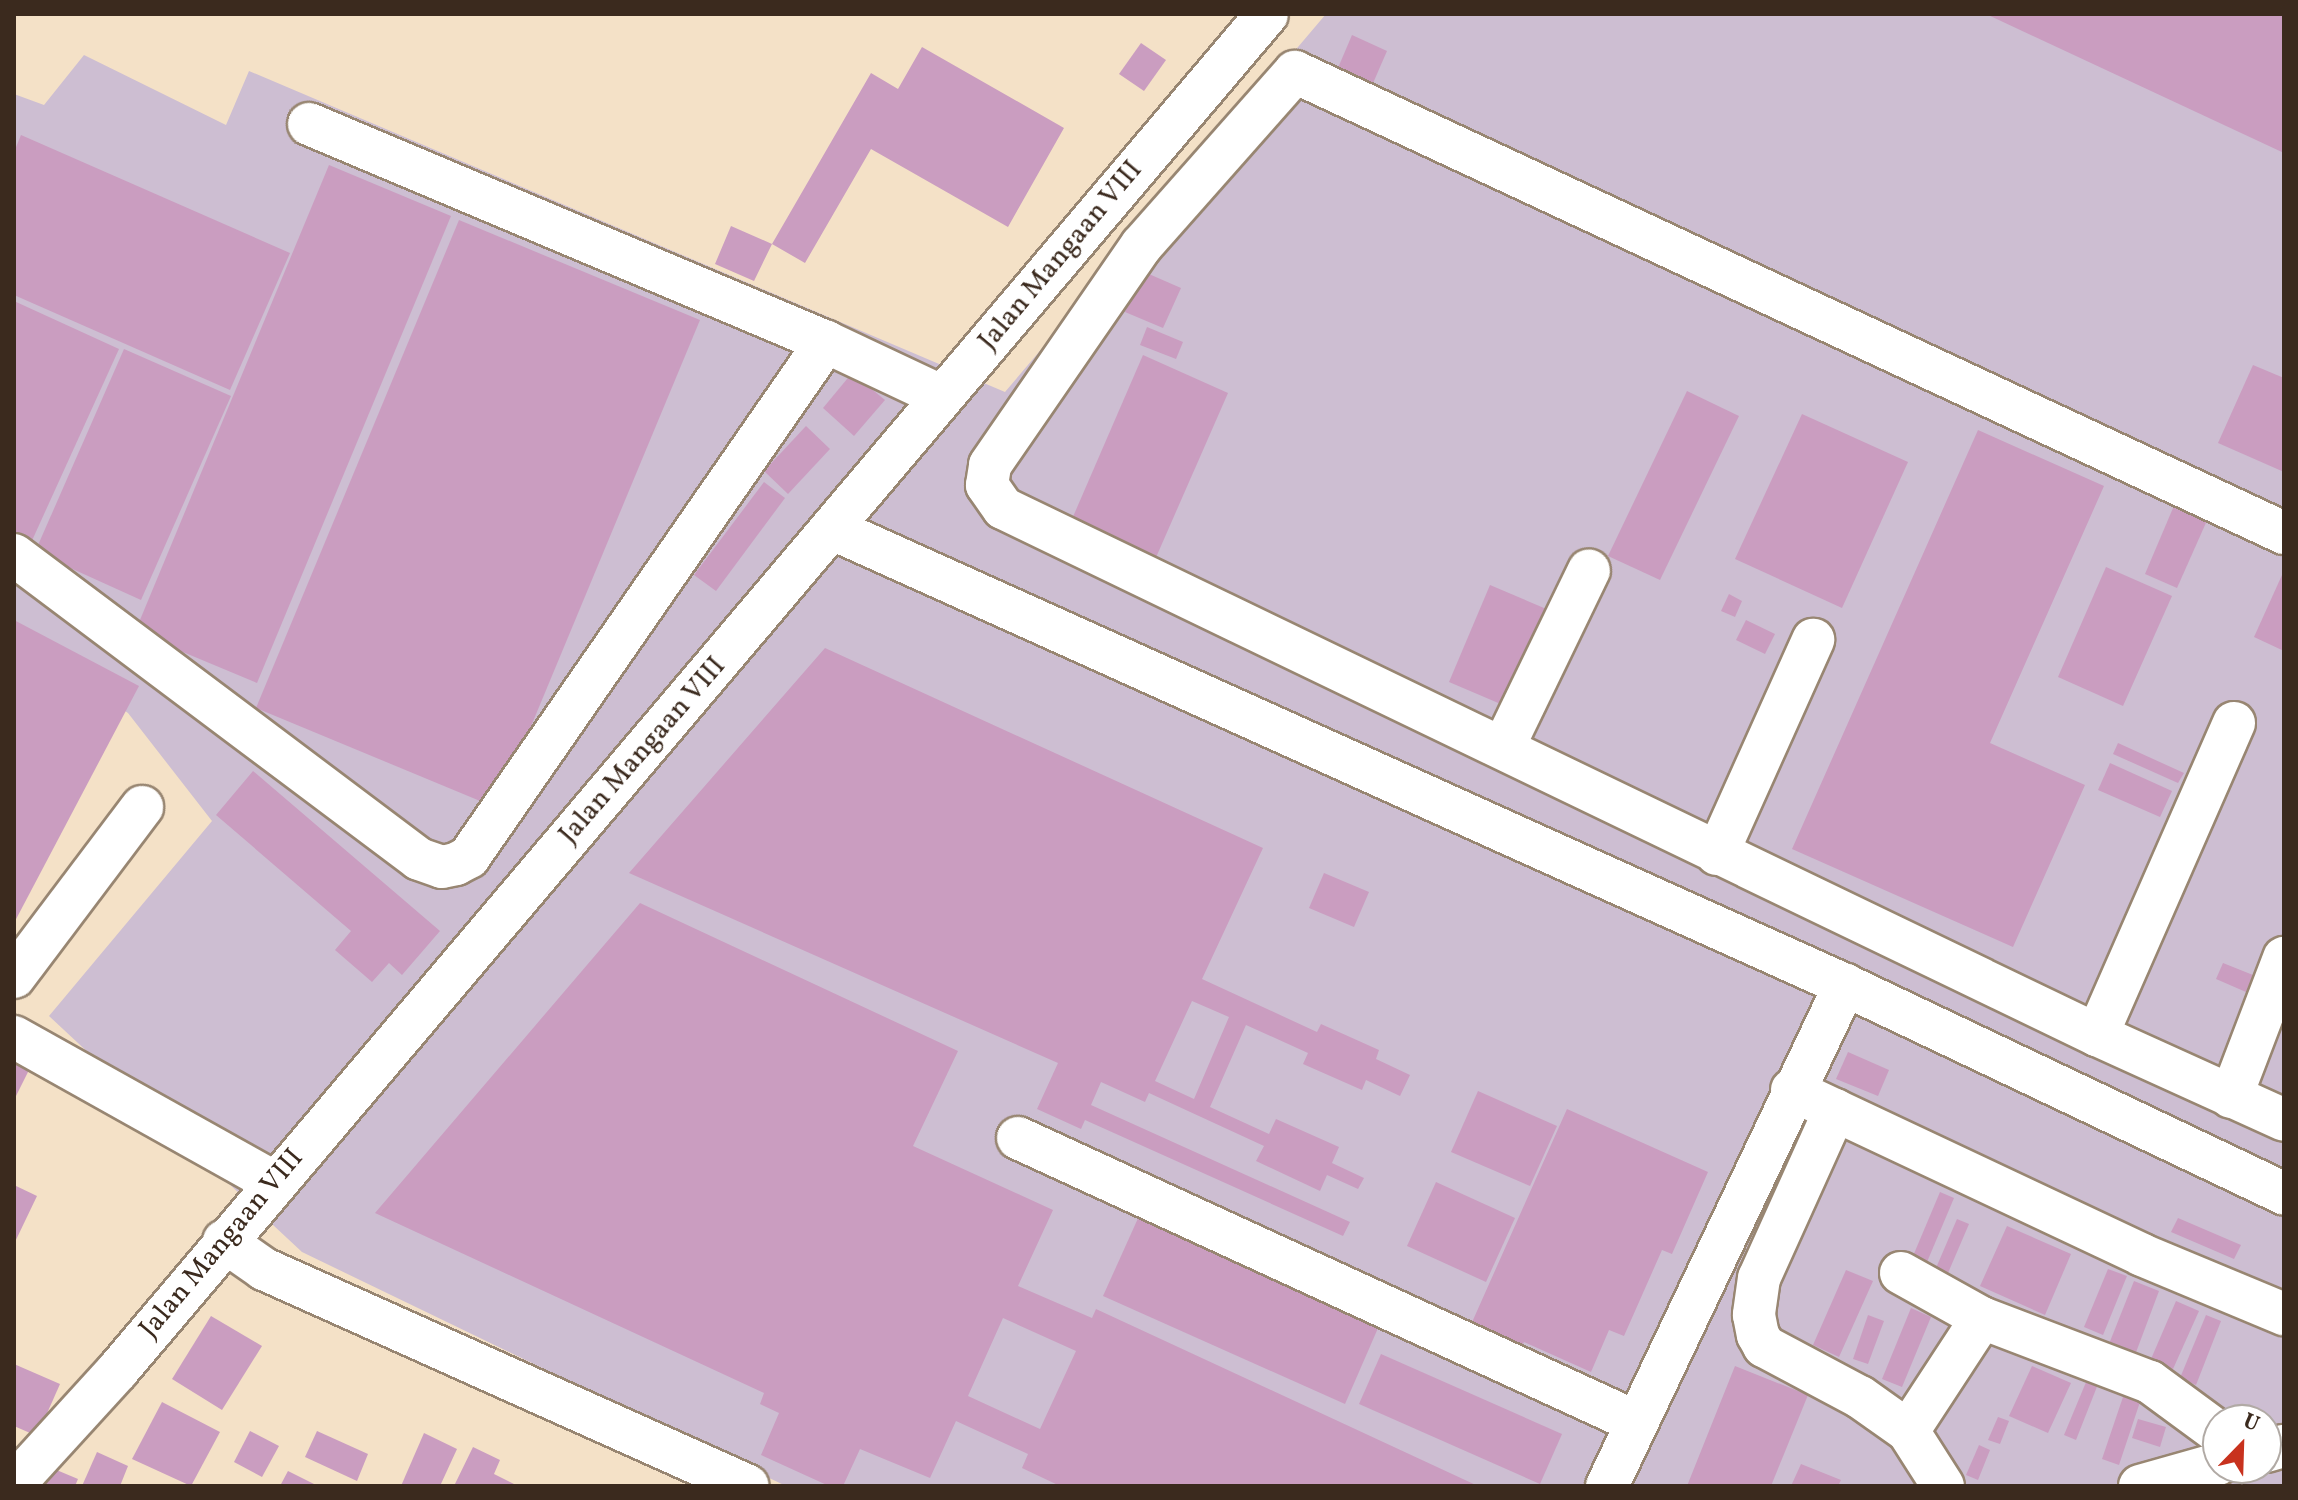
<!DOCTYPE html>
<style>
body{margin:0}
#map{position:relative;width:2298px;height:1500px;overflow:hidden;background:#f4e1c7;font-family:Vollkorn,serif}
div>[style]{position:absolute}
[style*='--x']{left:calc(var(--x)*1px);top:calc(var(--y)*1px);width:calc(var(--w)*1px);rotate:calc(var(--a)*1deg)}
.industrial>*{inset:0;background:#cdbed2}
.building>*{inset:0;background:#ca9dc0}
.roads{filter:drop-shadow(2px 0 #988672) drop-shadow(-2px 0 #988672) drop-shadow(0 2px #988672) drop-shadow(0 -2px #988672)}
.minor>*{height:42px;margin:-21px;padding:0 21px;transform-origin:21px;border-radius:21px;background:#fff}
span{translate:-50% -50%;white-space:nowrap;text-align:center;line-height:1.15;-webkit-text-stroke:7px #fff;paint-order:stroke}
.street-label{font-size:28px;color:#3b2a1e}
.frame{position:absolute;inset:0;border:16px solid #3b2a1e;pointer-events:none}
.north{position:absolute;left:2202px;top:1404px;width:80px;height:80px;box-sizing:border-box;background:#fff;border:2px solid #b1aaa5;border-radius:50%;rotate:23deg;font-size:22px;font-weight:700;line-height:32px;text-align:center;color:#3b2a1e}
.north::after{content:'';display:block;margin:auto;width:28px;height:36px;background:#c8321e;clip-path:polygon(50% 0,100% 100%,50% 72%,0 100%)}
</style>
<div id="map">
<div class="industrial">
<div style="clip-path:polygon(evenodd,1326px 14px,2284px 14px,2284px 1486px,786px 1486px,302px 1252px,49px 1016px,212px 821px,128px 713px,14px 632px,14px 94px,44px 105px,84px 55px,226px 125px,249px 71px,1005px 392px,1326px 14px,2218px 1420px,2266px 1420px,2266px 1468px,2218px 1468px,2218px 1420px)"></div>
</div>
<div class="building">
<div style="clip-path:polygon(1986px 14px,2284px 14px,2284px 153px)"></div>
<div style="clip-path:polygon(1352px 35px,1387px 51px,1370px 90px,1335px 75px)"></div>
<div style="clip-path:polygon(1141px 43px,1166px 60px,1144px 91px,1119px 74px)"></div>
<div style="clip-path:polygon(922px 47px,1064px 128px,1008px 227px,871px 149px,805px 263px,772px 244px,754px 281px,715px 264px,731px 226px,772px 244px,871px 73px,898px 89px)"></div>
<div style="clip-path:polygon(21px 135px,290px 253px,230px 390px,14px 295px,14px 152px)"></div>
<div style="clip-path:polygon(329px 165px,451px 216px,257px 683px,135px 632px)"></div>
<div style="clip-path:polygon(459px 220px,700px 320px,497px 808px,256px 708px)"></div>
<div style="clip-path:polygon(1142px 271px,1181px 288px,1163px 328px,1125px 312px)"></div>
<div style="clip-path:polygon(14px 301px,119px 349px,30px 545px,14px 538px)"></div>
<div style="clip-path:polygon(1147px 327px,1183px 342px,1176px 359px,1140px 345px)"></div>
<div style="clip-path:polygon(124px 349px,231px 396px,141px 600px,35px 552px)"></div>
<div style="clip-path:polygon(1143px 355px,1228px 393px,1154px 562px,1069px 526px)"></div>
<div style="clip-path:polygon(2253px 365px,2284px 378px,2284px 472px,2218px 443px)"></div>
<div style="clip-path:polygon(852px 373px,885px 400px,854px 436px,823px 408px)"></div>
<div style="clip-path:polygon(1687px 391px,1739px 416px,1660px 580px,1608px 556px)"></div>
<div style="clip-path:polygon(1802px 414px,1908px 462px,1842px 608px,1735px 559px)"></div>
<div style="clip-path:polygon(806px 426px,830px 449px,788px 494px,764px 471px)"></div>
<div style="clip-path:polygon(1978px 430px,2104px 486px,1990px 743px,2085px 785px,2013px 947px,1792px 849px)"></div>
<div style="clip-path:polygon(764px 482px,785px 498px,716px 591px,694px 575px)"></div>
<div style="clip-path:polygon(2176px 501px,2209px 516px,2177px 588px,2145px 574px)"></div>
<div style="clip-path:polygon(2106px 567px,2172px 596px,2123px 706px,2058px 677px)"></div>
<div style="clip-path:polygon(2282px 575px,2284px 576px,2284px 651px,2254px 637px)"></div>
<div style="clip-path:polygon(1490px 585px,1551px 611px,1510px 708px,1449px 682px)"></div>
<div style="clip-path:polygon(1729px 594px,1742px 601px,1735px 617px,1721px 611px)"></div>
<div style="clip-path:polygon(14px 620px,139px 686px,14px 923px)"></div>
<div style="clip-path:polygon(1746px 620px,1775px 634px,1765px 654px,1736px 640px)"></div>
<div style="clip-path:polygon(evenodd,825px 648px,1263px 848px,1202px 979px,1317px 1032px,1321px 1024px,1379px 1050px,1376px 1059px,1410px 1075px,1400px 1096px,1366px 1080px,1362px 1090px,1303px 1064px,1308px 1053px,1246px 1025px,1210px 1107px,1269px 1134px,1276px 1119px,1339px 1147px,1332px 1163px,1364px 1178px,1358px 1189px,1327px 1175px,1320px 1191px,1256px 1161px,1264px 1146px,1149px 1093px,1145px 1102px,1101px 1082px,1091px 1105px,1350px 1222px,1343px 1236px,1085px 1120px,1081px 1129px,1037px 1109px,1058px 1063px,629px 873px,825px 648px,1192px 1001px,1229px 1017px,1194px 1099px,1155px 1081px,1192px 1001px)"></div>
<div style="clip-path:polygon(2118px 743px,2184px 773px,2178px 783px,2113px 754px)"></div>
<div style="clip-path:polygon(2110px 763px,2172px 791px,2160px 817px,2098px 790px)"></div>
<div style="clip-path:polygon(253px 771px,440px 931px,402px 975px,389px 963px,372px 982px,335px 950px,351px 931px,216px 815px)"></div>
<div style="clip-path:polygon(1324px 873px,1369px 892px,1354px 927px,1309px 908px)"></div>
<div style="clip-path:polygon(evenodd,640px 903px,958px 1051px,913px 1146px,1053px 1210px,1018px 1286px,1092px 1318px,1096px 1309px,1478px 1486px,1060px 1486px,1022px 1468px,1028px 1454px,956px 1421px,930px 1478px,860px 1449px,843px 1486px,829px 1486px,761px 1455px,779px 1413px,760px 1404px,764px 1393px,375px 1213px,640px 903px,1003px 1318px,1076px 1351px,1040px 1429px,968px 1396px,1003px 1318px)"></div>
<div style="clip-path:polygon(2223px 963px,2253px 975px,2246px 992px,2216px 979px)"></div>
<div style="clip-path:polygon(1848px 1052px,1889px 1070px,1878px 1096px,1836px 1079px)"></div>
<div style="clip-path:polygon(14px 1055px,32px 1064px,14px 1100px)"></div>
<div style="clip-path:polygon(1478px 1091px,1557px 1126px,1530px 1186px,1451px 1152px)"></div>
<div style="clip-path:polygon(1567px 1109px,1708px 1172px,1672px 1254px,1662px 1250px,1624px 1336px,1609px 1330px,1591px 1372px,1524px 1342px,1519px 1352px,1469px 1329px)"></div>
<div style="clip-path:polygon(1436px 1182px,1515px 1218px,1486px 1282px,1407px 1246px)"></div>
<div style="clip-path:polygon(14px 1185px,37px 1196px,14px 1244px)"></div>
<div style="clip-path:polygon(1940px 1192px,1954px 1198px,1927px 1262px,1913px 1256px)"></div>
<div style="clip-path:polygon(1144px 1205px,1385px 1312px,1345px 1404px,1103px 1296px)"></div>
<div style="clip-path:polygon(2178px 1218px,2241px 1245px,2234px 1259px,2171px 1232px)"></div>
<div style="clip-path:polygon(1957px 1219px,1969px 1224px,1948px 1273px,1936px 1268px)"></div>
<div style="clip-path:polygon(2007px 1226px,2071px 1254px,2045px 1315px,1980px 1286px)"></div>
<div style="clip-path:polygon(2108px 1269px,2127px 1276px,2103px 1335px,2084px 1327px)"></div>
<div style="clip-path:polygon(1846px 1270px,1873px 1281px,1839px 1357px,1813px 1345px)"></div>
<div style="clip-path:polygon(2134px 1281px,2159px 1291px,2135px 1355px,2109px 1344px)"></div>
<div style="clip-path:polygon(2176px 1301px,2199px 1311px,2173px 1369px,2151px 1359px)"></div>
<div style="clip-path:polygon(1911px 1308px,1931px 1317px,1902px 1387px,1882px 1379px)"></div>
<div style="clip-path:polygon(1868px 1315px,1884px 1321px,1868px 1364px,1853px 1359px)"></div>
<div style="clip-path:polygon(2206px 1315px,2221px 1321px,2196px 1385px,2180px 1378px)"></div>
<div style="clip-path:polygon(211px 1316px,262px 1346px,222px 1410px,172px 1379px)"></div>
<div style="clip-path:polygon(1381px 1354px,1562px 1434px,1540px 1484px,1359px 1404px)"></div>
<div style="clip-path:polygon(14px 1364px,60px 1384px,37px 1436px,14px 1426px)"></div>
<div style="clip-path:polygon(1735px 1366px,1808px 1395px,1771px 1486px,1687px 1486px)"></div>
<div style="clip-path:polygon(2032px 1366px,2071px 1383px,2048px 1433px,2009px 1416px)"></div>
<div style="clip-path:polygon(2089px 1375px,2100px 1379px,2076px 1440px,2064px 1435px)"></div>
<div style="clip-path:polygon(2124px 1394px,2141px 1399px,2119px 1465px,2102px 1459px)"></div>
<div style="clip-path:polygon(162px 1402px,220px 1432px,191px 1486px,132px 1459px)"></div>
<div style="clip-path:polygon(1998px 1417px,2009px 1421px,2000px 1444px,1988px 1440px)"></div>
<div style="clip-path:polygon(2138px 1419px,2166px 1427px,2160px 1447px,2132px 1438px)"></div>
<div style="clip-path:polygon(250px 1431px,279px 1446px,262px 1477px,234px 1462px)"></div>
<div style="clip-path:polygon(317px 1431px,368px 1454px,357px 1481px,305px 1457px)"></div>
<div style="clip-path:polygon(424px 1433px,457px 1449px,440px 1486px,401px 1486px)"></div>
<div style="clip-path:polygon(1979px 1445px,1990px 1450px,1978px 1480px,1966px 1475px)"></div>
<div style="clip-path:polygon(473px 1447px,500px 1460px,494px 1474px,518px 1486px,454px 1486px)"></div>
<div style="clip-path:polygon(97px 1452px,128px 1466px,120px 1486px,82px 1486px)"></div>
<div style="clip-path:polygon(1801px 1464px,1841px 1480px,1838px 1486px,1791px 1486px)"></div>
<div style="clip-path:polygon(47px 1466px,78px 1479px,75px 1486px,38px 1486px)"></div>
<div style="clip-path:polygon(288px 1471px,318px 1486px,280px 1486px)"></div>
</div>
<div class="roads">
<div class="minor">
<div style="--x:309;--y:124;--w:561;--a:22.86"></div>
<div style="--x:826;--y:342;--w:127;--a:25.2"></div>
<div style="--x:833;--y:529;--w:1110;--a:24.26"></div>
<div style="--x:1845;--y:985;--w:486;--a:25.4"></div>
<div style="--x:14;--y:555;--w:506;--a:36.89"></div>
<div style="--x:419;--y:859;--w:24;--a:19"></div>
<div style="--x:442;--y:867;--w:14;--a:-12"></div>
<div style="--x:456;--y:864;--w:15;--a:-28"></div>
<div style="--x:469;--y:857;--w:627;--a:-55.27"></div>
<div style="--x:2234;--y:723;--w:341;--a:113.7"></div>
<div style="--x:2097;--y:1035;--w:1214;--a:-154.28"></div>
<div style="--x:1003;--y:508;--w:28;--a:-125"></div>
<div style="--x:987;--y:485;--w:20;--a:-81"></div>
<div style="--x:990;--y:465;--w:267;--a:-55.4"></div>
<div style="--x:1142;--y:245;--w:231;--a:-48.5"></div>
<div style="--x:1295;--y:72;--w:1091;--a:24.99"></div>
<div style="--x:1504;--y:746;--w:195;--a:-64.2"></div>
<div style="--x:1717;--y:854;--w:235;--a:-65.8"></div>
<div style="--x:14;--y:977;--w:213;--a:-53"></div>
<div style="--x:2097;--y:1035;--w:205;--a:24.4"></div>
<div style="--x:14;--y:1037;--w:297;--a:29.2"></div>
<div style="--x:1792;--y:1090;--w:387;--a:25.2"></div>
<div style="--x:2142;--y:1255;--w:154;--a:22.6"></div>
<div style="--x:2231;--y:1097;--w:149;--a:-69.1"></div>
<div style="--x:1835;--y:1110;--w:184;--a:114.3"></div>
<div style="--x:1759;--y:1278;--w:37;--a:98"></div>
<div style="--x:1754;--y:1315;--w:20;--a:79"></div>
<div style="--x:1758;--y:1335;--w:13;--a:61"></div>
<div style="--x:1764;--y:1346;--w:109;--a:28"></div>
<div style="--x:1860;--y:1397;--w:59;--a:35.3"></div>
<div style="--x:1908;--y:1431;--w:65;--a:57.5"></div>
<div style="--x:1018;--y:1138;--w:680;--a:24.68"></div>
<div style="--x:224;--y:1241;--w:49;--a:35"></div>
<div style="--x:264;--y:1269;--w:530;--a:24.15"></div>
<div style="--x:1901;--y:1273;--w:93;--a:29.1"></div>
<div style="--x:1908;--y:1431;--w:135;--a:-56.8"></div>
<div style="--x:1982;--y:1318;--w:180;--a:20.9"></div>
<div style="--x:2150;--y:1382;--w:84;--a:36.3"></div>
<div style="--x:2266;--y:1451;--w:19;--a:-16"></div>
<div style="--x:14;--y:1484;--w:154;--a:-47.6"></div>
<div style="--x:118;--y:1370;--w:1777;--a:-49.72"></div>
<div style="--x:1607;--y:1486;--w:555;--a:-64.59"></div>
<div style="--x:2140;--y:1486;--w:81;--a:-15.8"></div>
</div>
</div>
<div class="street-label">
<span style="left:1061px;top:256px;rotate:-50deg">Jalan Mangaan VIII</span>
<span style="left:643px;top:751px;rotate:-49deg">Jalan Mangaan VIII</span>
<span style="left:222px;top:1244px;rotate:-50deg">Jalan Mangaan VIII</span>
</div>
<div class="frame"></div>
<div class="north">U</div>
</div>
